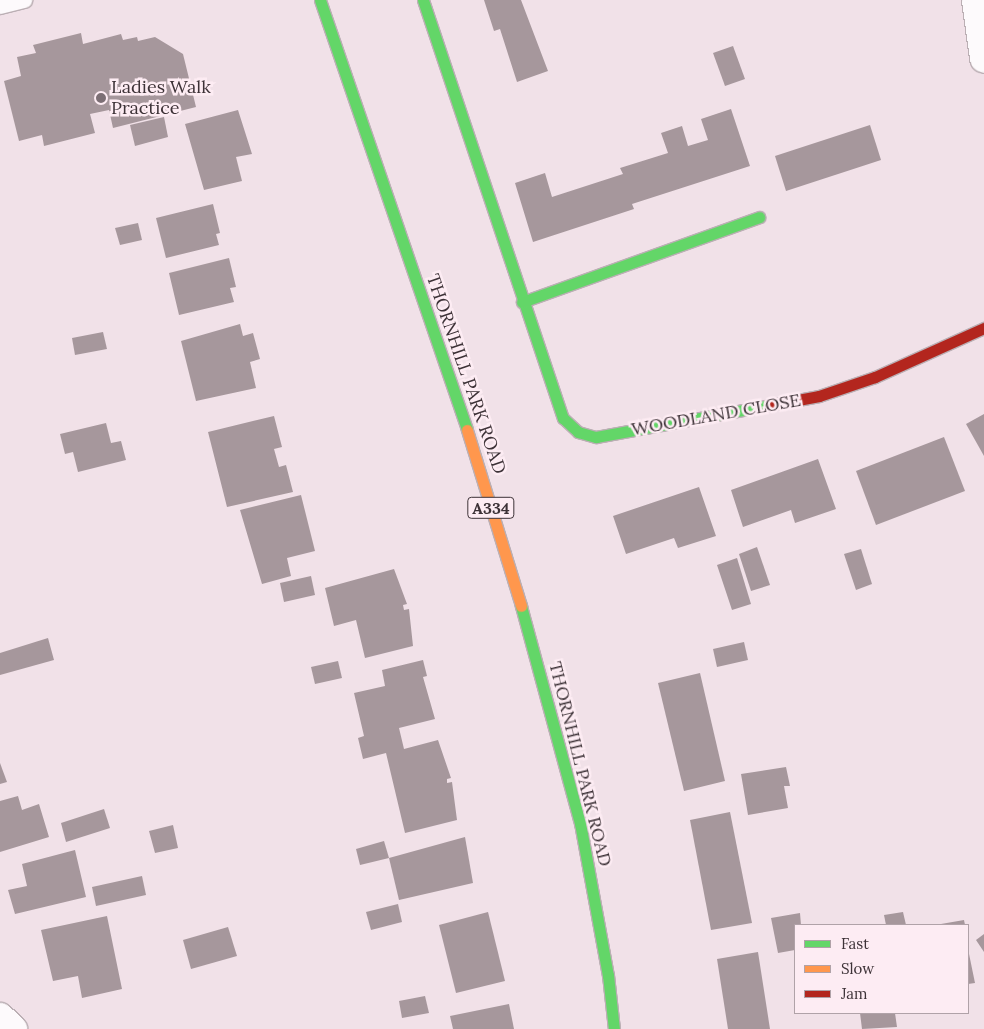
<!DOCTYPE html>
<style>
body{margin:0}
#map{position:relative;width:984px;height:1029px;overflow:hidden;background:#f1e1e8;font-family:Lora,serif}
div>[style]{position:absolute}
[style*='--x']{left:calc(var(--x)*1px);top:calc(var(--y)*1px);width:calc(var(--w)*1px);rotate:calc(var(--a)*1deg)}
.building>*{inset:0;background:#a6979c}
.roads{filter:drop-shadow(1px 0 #bbafb4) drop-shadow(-1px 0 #bbafb4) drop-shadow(0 1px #bbafb4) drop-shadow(0 -1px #bbafb4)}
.lane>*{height:16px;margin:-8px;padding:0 8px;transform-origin:8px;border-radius:8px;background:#fdfafc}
.street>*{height:28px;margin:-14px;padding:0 14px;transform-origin:14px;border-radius:14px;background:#fdfafc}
.fast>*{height:11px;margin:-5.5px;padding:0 5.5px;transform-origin:5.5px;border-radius:5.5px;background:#63d668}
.slow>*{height:11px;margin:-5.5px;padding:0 5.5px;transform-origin:5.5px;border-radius:5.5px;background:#ff974d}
.jam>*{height:11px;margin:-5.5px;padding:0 5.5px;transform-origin:5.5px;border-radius:5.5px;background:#b3261e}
.dots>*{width:14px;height:14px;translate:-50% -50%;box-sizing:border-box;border:2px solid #fdecf3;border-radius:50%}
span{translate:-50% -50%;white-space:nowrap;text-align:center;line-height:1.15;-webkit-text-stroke:5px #fdecf3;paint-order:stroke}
.shield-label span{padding:1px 4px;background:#fdecf3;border:1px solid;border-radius:4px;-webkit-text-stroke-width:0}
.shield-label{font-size:16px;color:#3d3237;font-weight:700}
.poi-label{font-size:18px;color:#3d3237}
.left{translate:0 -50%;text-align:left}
.street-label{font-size:18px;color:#3d3237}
.legend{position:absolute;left:794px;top:924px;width:175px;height:90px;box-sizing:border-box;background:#fdecf3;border:1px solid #b0a2a8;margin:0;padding:6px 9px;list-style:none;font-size:15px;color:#3d3237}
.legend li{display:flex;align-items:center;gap:10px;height:25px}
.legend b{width:25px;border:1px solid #b0a2a8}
</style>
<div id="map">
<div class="building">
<div style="clip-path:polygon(484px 0,521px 0,548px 71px,517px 82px,500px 29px,494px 31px)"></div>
<div style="clip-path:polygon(81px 33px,83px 44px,121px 34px,123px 40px,137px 37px,138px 41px,155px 37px,183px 54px,196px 107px,113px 128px,109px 110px,90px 114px,95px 133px,44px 146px,42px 135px,19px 141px,4px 81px,21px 76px,17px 57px,36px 53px,33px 45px)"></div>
<div style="clip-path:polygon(733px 46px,745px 79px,725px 86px,713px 53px)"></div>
<div style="clip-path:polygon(731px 109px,750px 166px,632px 204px,634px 209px,533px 242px,515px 183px,545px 173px,552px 197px,623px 174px,620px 168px,668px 153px,661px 133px,682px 126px,688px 146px,708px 140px,701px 119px)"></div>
<div style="clip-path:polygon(238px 110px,252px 154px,236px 157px,242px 181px,204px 190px,185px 124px)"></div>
<div style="clip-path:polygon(164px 117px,168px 137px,135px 146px,130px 125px)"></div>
<div style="clip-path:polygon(870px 125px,881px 160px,786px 191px,775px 156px)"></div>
<div style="clip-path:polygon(213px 204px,220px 233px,216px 234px,219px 245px,166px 258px,156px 218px)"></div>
<div style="clip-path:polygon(138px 223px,142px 240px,120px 245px,115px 228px)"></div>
<div style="clip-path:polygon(229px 258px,236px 287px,230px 288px,234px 302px,179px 315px,169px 273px)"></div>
<div style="clip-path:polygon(240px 324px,243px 336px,253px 333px,260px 359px,250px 362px,256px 388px,196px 401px,181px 341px)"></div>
<div style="clip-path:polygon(103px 332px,107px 349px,75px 355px,72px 338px)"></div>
<div style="clip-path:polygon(984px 414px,984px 456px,966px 424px)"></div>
<div style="clip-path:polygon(274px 416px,282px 447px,274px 449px,279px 467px,286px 465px,293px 492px,227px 507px,208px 432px)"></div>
<div style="clip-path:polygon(106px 423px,111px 443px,121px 441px,126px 460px,78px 472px,73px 452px,65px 454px,60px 434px)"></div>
<div style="clip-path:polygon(944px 437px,965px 491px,876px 525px,856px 471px)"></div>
<div style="clip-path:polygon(818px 459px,836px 509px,795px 523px,791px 510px,743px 527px,731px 490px)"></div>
<div style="clip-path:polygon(699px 487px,716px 536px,678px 548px,674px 538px,626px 554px,613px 516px)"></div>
<div style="clip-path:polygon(301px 495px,315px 551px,287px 558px,291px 576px,262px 584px,240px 510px)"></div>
<div style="clip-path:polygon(757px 547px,770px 585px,751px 591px,739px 554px)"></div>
<div style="clip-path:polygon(861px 549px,872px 584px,856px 590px,844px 554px)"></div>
<div style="clip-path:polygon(737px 558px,751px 604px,732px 610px,717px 565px)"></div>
<div style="clip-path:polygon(394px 569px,407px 604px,403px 605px,404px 610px,409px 609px,413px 646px,365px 658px,356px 620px,334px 626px,325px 588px)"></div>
<div style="clip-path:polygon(311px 576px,315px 595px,284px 602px,280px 583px)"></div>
<div style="clip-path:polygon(48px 638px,54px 660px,0 675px,0 653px)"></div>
<div style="clip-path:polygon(744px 642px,748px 660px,717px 667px,713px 649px)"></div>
<div style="clip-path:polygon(423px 660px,427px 676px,423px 677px,435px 719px,399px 728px,404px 749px,438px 740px,451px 778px,447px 779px,447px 783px,452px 782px,457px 820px,405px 833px,386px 753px,363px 759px,358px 738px,364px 736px,354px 693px,385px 686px,382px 670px)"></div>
<div style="clip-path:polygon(338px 661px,342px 678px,315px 684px,311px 667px)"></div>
<div style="clip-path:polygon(700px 673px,725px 781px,684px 791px,658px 683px)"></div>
<div style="clip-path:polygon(0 763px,7px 782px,0 784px)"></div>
<div style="clip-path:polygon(786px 767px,790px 786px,784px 786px,788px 808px,748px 815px,741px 774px)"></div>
<div style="clip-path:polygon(18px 796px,22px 810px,39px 804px,49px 837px,0 852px,0 801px)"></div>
<div style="clip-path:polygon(104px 809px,110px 828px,66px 842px,61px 823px)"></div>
<div style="clip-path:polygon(730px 812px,752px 923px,711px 930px,690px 820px)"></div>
<div style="clip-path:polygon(173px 825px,178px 848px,155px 853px,149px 831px)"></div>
<div style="clip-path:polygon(465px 837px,473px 883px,399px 900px,389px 858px)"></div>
<div style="clip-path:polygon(384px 841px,389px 858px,360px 865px,356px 849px)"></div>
<div style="clip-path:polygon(75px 850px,86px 897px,15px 914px,8px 890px,27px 886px,22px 864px)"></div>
<div style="clip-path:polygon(142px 876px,146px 895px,96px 906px,92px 887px)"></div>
<div style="clip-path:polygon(398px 904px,402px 922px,371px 930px,366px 912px)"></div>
<div style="clip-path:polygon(488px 912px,505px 981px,456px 993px,439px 925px)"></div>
<div style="clip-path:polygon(903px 912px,906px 925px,886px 925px,884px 915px)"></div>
<div style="clip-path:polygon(800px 913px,801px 925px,795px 925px,795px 950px,778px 953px,771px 918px)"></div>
<div style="clip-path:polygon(107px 916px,122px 989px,82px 998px,78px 976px,53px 981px,41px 930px)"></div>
<div style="clip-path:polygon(964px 920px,965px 925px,941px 925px,941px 924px)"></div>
<div style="clip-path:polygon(228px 927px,237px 956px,191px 969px,183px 940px)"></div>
<div style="clip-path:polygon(984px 934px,984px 952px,976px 940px)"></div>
<div style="clip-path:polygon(968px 949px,975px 983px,968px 984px)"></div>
<div style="clip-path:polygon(758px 952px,770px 1029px,728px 1029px,717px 959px)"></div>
<div style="clip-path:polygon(425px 996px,429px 1013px,402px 1018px,399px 1001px)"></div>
<div style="clip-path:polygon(509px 1004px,514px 1029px,453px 1029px,450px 1016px)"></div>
<div style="clip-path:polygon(860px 1013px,895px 1013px,897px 1027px,862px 1029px)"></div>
</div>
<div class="roads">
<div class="lane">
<div style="--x:0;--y:6;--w:25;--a:-14"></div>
</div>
<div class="street">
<div style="--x:976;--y:0;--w:59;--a:82.1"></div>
<div style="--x:0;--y:1017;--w:18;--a:43"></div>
</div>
<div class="fast">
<div style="--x:320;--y:0;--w:454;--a:71.1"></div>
<div style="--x:423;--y:0;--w:441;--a:71.5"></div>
<div style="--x:563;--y:418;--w:21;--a:43"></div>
<div style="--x:578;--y:432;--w:19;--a:16"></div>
<div style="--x:596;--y:437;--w:178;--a:-10.4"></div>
<div style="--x:522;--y:302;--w:252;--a:-19.7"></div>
<div style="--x:521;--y:606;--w:225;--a:74.8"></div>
<div style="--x:580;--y:823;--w:155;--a:79.6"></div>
<div style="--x:608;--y:975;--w:54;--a:83.7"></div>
</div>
<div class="slow">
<div style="--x:467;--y:430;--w:184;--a:72.9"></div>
</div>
<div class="jam">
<div style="--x:771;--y:405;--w:49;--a:-10.6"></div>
<div style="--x:819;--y:396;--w:59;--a:-18.7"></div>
<div style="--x:875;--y:377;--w:120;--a:-24.2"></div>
</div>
</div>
<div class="dots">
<div style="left:101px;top:98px;background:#7c6f75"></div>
</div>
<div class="shield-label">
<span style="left:491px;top:508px">A334</span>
</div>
<div class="poi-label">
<span class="left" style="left:111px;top:98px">Ladies Walk<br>Practice</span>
</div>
<div class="street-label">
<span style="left:466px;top:374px;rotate:71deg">THORNHILL PARK ROAD</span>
<span style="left:716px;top:415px;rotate:-10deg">WOODLAND CLOSE</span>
<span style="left:580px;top:764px;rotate:76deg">THORNHILL PARK ROAD</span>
</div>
<ul class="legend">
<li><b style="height:6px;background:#63d668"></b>Fast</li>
<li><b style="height:6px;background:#ff974d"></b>Slow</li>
<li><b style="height:6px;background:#b3261e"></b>Jam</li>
</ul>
</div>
